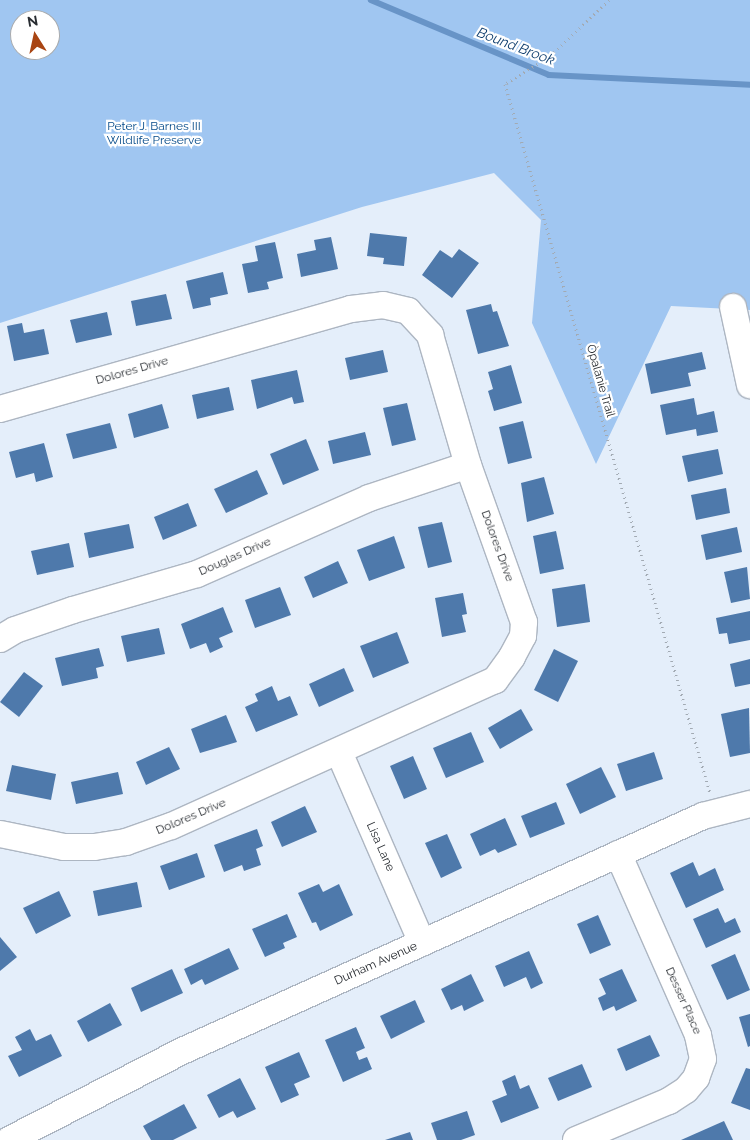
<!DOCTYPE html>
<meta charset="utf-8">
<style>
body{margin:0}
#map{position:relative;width:750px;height:1140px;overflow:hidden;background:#e4eefa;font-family:Raleway,sans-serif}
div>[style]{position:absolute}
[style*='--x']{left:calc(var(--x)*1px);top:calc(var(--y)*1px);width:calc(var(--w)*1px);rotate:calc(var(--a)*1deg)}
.green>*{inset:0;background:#a0c6f1}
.stream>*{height:5.5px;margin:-2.75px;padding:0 2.75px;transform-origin:2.75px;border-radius:2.75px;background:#6894c7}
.building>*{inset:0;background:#4e79ab}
.path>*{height:3px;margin-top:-1.5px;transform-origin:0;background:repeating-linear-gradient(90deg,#a2aab3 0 1px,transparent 0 5px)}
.roads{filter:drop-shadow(1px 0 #adb6c2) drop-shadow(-1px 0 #adb6c2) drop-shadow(0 1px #adb6c2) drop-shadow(0 -1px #adb6c2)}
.minor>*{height:26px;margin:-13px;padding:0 13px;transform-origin:13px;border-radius:13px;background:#fff}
span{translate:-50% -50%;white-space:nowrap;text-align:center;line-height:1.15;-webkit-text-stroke:4.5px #fff;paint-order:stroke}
.park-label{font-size:12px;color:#034988}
.street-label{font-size:12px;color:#292d32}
.water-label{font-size:14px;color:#103f6f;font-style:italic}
.north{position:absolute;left:10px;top:10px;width:50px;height:50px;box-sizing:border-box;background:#fff;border:1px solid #a9abad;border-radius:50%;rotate:350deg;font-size:14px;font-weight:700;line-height:20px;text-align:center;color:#292d32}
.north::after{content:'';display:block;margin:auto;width:18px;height:22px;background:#a94513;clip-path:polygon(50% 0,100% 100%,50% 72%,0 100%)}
</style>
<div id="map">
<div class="green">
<div style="clip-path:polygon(evenodd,0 0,750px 0,750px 310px,671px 306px,596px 464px,532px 323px,541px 220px,494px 173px,362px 207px,0 323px,0 0,20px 20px,50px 20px,50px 50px,20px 50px,20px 20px)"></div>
</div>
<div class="stream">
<div style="--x:371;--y:0;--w:193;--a:22.8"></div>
<div style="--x:549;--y:75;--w:201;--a:2.8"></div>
</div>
<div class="building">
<div style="clip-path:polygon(370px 233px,407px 237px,404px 266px,383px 264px,384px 258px,367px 256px)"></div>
<div style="clip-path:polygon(331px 237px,338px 269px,301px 277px,297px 254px,316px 250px,314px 240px)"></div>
<div style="clip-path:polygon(275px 242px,283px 278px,267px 282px,269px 289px,248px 293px,242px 264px,258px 261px,255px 246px)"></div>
<div style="clip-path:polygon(459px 249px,479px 263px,452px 298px,422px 275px,440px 250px,452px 258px)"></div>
<div style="clip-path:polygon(223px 272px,228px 294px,210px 298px,211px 305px,193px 309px,186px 281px)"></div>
<div style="clip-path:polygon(166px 294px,172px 319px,136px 326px,131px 301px)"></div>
<div style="clip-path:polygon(491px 304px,493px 312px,497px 311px,509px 346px,478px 354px,466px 310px)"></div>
<div style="clip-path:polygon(107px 312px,112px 335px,76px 343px,70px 320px)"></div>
<div style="clip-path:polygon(22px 323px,24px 333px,44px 329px,49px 354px,14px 361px,7px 326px)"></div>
<div style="clip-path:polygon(383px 350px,388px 372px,350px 380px,345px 358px)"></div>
<div style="clip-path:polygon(702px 352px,706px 369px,688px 373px,691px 386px,651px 394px,645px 364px)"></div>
<div style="clip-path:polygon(511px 365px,522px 403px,494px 411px,488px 391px,493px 389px,488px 372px)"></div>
<div style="clip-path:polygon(297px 370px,304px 402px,294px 404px,292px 397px,257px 409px,251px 380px)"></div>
<div style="clip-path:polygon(229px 387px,234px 410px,197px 419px,192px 395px)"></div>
<div style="clip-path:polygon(694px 398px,697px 415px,714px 411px,718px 432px,697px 436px,696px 429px,666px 435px,660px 405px)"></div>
<div style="clip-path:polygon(407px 403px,416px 440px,392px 446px,383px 408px)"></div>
<div style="clip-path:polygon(162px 404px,169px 428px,134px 438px,128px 414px)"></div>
<div style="clip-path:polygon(523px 421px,532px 458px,508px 464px,499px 427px)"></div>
<div style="clip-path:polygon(110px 423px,117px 448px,73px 459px,66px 434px)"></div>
<div style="clip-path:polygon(365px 432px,371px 455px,333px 464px,328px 441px)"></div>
<div style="clip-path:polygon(306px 439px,319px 470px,283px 485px,270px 454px)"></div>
<div style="clip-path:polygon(44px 443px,53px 477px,36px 482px,34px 473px,16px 478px,9px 452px)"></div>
<div style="clip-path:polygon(718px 449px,723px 474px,688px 482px,682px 456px)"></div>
<div style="clip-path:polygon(257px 470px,268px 494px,226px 513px,214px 489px)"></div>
<div style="clip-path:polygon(544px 477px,554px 514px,527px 522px,521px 483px)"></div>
<div style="clip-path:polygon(726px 488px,730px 513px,696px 520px,691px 495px)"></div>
<div style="clip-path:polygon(188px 503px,197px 526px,163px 540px,154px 517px)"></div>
<div style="clip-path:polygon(442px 522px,452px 562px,428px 568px,418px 527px)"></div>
<div style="clip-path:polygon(129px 524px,134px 548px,89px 558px,84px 533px)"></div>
<div style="clip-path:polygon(737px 527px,742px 552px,706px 560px,701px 535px)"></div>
<div style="clip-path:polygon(556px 531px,564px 569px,540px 574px,533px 536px)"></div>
<div style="clip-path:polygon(394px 536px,405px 568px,369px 581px,357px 550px)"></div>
<div style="clip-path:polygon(69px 543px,74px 567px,37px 575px,31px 551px)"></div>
<div style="clip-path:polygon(338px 561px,348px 583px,313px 598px,304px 577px)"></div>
<div style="clip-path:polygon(747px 567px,750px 599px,731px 603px,724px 572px)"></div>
<div style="clip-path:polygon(585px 584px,590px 622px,557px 627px,552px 589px)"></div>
<div style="clip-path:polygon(280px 587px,291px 615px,255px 628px,245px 600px)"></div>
<div style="clip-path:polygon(463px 593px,467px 614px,462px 615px,466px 632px,442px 637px,435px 598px)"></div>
<div style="clip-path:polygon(223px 607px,233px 632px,219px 638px,223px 647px,210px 653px,206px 643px,190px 649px,181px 624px)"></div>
<div style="clip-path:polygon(750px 611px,750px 640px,729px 644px,727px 633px,719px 634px,716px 618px)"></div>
<div style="clip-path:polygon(159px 628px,165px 654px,127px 662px,121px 636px)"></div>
<div style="clip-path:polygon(397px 632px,409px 663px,373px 678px,360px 646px)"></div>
<div style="clip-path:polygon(99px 648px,104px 666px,96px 668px,98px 678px,62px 686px,55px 658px)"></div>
<div style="clip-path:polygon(554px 649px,578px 661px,558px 702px,534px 690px)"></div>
<div style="clip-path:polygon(750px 659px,750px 684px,735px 687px,730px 664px)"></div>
<div style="clip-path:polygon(344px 668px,354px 691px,319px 707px,309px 684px)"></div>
<div style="clip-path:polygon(24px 672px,43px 686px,19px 717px,0 702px)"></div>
<div style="clip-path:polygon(272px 686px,278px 701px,290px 696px,298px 715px,256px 732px,245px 707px,258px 701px,255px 694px)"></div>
<div style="clip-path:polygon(749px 708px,750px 753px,730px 757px,721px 714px)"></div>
<div style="clip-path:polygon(521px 709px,533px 730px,500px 749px,488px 728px)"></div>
<div style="clip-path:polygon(226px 715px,237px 742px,200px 753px,191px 729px)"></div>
<div style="clip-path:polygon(471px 732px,484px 762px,446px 778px,433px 748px)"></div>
<div style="clip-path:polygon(169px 747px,180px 769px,146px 785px,136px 762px)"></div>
<div style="clip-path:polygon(654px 752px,663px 779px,626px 791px,617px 764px)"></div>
<div style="clip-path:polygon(413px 756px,427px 789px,404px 799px,390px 766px)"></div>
<div style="clip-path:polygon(12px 765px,56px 774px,51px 800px,6px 791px)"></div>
<div style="clip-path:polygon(601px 767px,616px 797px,580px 814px,566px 784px)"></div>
<div style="clip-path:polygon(118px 772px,123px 794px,76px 804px,71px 782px)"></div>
<div style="clip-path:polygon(556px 802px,565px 824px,530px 838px,521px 816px)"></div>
<div style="clip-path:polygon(305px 806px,317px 832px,282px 847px,271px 822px)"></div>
<div style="clip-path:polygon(505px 818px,517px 845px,498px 853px,495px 849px,480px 856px,470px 834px)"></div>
<div style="clip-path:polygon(257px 829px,263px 846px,256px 849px,261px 865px,244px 871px,242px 865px,224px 872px,214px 845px)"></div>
<div style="clip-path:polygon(447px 834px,462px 868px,441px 878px,425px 843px)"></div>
<div style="clip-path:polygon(197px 853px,205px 877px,169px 890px,160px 866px)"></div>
<div style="clip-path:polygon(693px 862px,699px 876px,715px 868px,724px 890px,686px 908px,670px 873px)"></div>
<div style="clip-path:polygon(137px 882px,142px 907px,98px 916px,93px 891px)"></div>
<div style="clip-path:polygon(319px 884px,323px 892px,339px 884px,353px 915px,320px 931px,316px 922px,312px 923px,298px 893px)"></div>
<div style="clip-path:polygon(59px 891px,71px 916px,36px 934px,23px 908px)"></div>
<div style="clip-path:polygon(718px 908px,725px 923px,735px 918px,741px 932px,706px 948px,693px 919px)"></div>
<div style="clip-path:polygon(287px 914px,297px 937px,283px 943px,285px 948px,265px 957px,252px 929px)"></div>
<div style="clip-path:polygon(598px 915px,611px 945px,590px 954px,577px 924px)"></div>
<div style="clip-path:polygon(0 937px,17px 957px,0 971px)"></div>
<div style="clip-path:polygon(229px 948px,239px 969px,205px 985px,202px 979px,191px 985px,184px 969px)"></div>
<div style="clip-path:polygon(529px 951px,543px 983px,531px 989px,526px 977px,504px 987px,495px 966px)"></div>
<div style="clip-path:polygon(735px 954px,750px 990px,727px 1000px,711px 965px)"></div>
<div style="clip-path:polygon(172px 969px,183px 993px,141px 1012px,131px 988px)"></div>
<div style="clip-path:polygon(622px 969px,637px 1001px,616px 1011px,614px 1006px,603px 1011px,598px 998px,606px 994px,599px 979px)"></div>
<div style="clip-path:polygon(471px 974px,484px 1001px,464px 1011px,462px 1005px,451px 1010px,441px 989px)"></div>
<div style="clip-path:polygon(415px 1000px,425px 1022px,391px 1039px,380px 1016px)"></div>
<div style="clip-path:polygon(110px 1003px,122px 1025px,88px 1042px,77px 1021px)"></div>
<div style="clip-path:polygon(750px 1014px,750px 1046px,748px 1047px,739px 1017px)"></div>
<div style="clip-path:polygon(356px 1027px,365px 1048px,356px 1052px,359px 1060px,367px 1057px,372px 1069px,343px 1082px,325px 1040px)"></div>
<div style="clip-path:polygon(30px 1029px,36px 1041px,51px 1034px,62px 1056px,19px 1077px,8px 1056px,22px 1050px,15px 1037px)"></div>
<div style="clip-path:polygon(650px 1035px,660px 1056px,626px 1071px,617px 1049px)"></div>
<div style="clip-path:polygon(299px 1052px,310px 1077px,294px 1084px,299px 1095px,281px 1103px,265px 1067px)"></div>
<div style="clip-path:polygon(582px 1064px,592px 1087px,558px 1101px,548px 1078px)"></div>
<div style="clip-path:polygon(746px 1068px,750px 1069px,750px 1110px,731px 1103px)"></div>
<div style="clip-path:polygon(515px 1075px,520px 1089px,529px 1085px,539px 1108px,501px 1123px,492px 1101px,507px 1095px,502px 1081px)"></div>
<div style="clip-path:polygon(240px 1078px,256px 1109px,237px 1118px,233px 1111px,219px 1118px,207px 1095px)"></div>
<div style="clip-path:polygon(184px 1104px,197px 1128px,173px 1140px,151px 1140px,143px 1126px)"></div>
<div style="clip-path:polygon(467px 1111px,475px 1135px,461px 1140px,437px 1140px,431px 1123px)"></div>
<div style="clip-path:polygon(724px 1121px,733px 1140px,681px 1140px)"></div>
<div style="clip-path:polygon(410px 1132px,413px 1140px,385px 1140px)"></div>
</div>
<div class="path">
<div style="--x:609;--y:0;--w:81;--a:136.5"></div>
<div style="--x:550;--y:56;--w:53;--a:148.1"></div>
<div style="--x:505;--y:84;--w:738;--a:73.87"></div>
</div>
<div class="roads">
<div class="minor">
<div style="--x:733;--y:307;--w:80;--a:77.7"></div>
<div style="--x:0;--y:409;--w:365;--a:-15.9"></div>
<div style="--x:351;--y:309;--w:32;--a:-7"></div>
<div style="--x:383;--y:305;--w:26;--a:13"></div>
<div style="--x:408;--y:311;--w:33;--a:47"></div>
<div style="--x:430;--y:335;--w:135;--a:73.7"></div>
<div style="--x:468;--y:465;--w:167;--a:70.4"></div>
<div style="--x:524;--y:622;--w:14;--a:94"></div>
<div style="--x:523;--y:636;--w:24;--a:118"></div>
<div style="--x:512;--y:657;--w:29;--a:126"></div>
<div style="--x:495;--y:680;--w:355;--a:155.7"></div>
<div style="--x:171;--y:826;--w:48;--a:160.4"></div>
<div style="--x:126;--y:842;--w:32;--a:171"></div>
<div style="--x:94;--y:847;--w:30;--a:180"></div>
<div style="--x:64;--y:847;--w:65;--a:-168.5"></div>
<div style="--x:0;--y:639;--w:17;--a:-31"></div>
<div style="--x:15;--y:630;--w:61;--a:-19"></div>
<div style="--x:73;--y:610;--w:129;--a:-16.2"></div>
<div style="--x:197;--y:574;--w:188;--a:-23.8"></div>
<div style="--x:369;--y:498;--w:104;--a:-18.4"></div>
<div style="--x:339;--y:752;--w:208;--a:66.5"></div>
<div style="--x:9;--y:1140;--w:192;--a:-27.2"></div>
<div style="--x:180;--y:1052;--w:574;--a:-24.29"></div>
<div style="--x:703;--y:816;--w:49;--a:-14.3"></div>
<div style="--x:576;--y:1140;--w:101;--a:-22.8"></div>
<div style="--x:669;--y:1101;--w:20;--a:-33"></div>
<div style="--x:686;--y:1090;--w:16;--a:-50"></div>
<div style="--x:696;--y:1078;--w:20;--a:-70"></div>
<div style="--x:703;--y:1059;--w:25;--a:-102"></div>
<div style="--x:698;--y:1035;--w:198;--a:-113.8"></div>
</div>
</div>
<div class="park-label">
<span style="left:154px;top:134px">Peter J. Barnes III<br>Wildlife Preserve</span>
</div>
<div class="street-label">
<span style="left:132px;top:371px;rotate:-16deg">Dolores Drive</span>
<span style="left:600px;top:381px;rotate:74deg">Òpalanie Trail</span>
<span style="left:497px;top:546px;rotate:70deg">Dolores Drive</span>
<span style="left:235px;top:557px;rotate:-24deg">Douglas Drive</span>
<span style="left:191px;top:817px;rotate:-23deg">Dolores Drive</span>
<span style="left:380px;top:847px;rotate:66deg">Lisa Lane</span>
<span style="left:376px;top:964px;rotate:-24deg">Durham Avenue</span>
<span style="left:683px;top:1001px;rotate:66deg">Desser Place</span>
</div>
<div class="water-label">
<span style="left:516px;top:46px;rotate:21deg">Bound Brook</span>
</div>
<div class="north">N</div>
</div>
